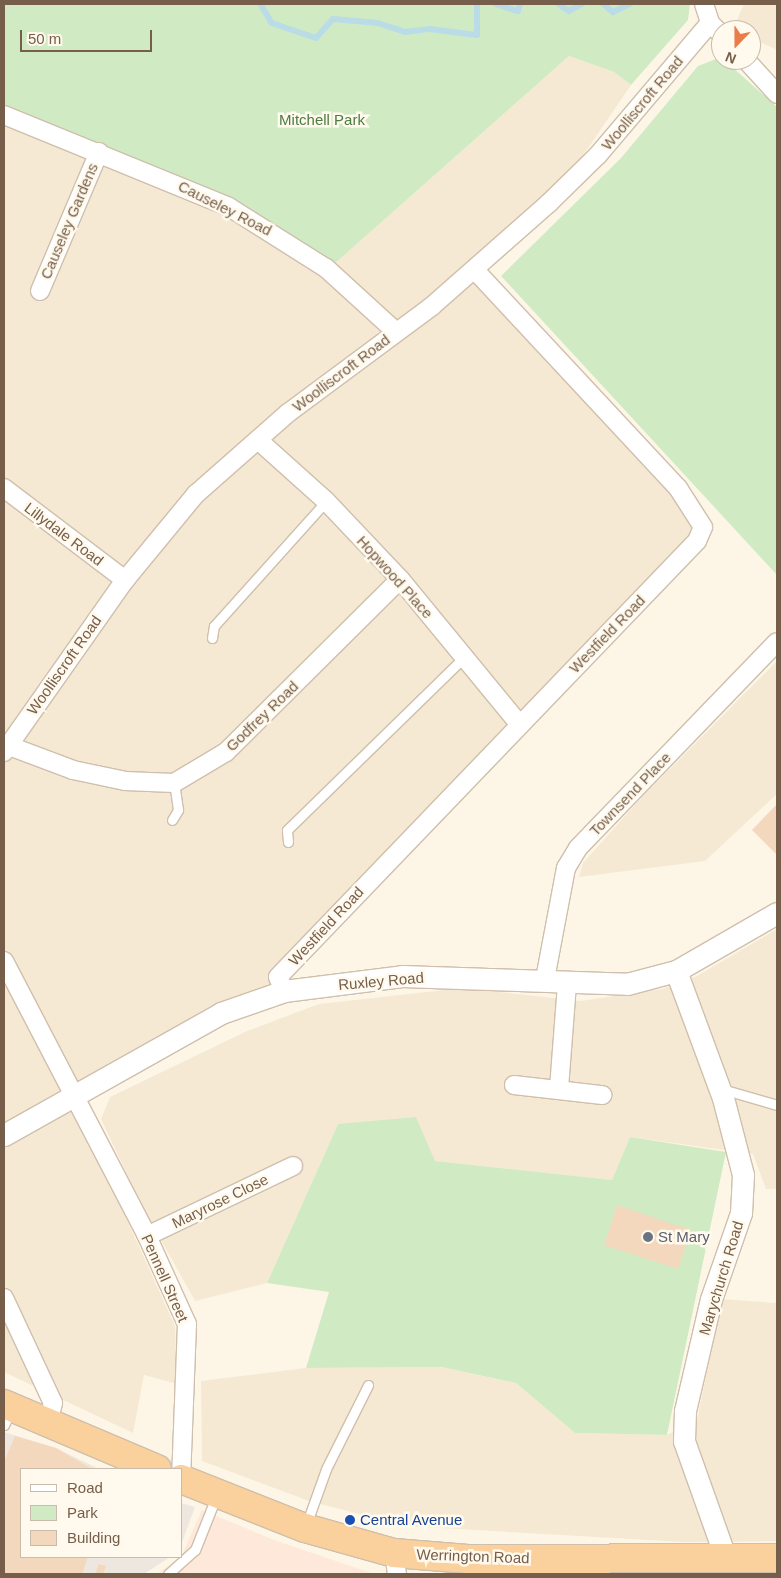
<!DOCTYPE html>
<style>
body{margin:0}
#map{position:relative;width:781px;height:1578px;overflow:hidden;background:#fdf6e6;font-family:Helvetica,sans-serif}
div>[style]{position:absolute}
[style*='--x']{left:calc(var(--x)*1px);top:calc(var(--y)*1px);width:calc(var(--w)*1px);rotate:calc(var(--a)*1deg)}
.residential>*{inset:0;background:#f5e9d4}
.commercial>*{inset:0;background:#fde8d9}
.industrial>*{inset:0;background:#ede7e0}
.green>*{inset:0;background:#d0ebc4}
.stream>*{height:5.5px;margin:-2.75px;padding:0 2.75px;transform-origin:2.75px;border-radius:2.75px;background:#b9dce7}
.building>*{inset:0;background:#f3d8bd}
.roads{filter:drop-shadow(1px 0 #cfbfac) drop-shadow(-1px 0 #cfbfac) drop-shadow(0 1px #cfbfac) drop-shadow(0 -1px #cfbfac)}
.service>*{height:9px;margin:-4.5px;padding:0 4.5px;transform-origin:4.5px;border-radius:4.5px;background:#fff}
.minor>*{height:18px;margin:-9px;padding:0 9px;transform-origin:9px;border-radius:9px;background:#fff}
.tertiary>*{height:21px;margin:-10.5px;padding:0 10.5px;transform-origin:10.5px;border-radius:10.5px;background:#fff}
.trunk>*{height:28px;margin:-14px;padding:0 14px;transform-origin:14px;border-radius:14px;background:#fad09c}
.dots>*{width:14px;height:14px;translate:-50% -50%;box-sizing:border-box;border:2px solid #fffaed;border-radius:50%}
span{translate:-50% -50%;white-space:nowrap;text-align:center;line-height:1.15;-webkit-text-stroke:5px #fffaed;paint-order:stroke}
.street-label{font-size:15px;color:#775e4a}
.park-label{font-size:15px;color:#4c7d42}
.worship-label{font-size:15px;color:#5b616d}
.left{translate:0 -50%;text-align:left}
.transit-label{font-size:15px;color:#164399}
.frame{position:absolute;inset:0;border:5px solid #775e4a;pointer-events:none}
.legend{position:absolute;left:20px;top:1468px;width:162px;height:90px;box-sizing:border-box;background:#fffaed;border:1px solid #c9bcac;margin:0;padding:6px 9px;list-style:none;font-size:15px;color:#775e4a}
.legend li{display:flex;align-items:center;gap:10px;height:25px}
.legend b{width:25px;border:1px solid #c9bcac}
.north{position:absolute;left:711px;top:20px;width:50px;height:50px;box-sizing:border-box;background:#fffaed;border:1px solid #c9bcac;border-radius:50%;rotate:202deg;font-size:14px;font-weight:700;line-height:20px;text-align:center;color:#775e4a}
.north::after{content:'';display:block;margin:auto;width:18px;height:22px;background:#e97c48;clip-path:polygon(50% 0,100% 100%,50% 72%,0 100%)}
.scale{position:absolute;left:20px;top:30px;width:132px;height:22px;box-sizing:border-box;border:2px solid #775e4a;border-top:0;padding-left:6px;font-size:15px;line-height:18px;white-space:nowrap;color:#775e4a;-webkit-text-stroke:4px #fffaed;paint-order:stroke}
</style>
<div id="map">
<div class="residential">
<div style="clip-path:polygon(744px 4px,777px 4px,777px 50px,751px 38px,751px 30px,733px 29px)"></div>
<div style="clip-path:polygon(569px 56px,614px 72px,631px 85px,578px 163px,473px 266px,394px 326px,333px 265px)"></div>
<div style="clip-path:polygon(4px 118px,206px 197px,323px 270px,389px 332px,475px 270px,703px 527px,279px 976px,284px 991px,71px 1096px,175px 1326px,177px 1384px,144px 1375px,133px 1433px,4px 1372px)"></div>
<div style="clip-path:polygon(777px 661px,777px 794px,705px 861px,579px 877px,583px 863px,642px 797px)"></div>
<div style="clip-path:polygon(777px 929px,777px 1189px,766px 1189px,753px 1154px,630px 1137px,612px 1180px,434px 1161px,338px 1124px,267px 1283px,195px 1301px,141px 1204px,101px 1119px,110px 1097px,247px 1031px,319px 1004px,463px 988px,581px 1001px,662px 989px,697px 976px)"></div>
<div style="clip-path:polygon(722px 1299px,777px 1303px,777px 1541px,684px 1542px,405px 1526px,309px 1501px,202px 1461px,201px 1381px,306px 1368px,440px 1367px,516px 1383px,575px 1433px,667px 1435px,697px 1420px)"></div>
</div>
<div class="commercial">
<div style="clip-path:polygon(202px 1510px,274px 1540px,374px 1574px,157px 1574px,181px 1557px)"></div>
</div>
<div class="industrial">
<div style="clip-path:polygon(4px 1432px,56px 1448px,99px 1469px,21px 1469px,21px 1557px,170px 1557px,144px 1574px,4px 1574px)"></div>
<div style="clip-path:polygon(181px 1503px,195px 1507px,181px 1545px)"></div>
</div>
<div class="green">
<div style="clip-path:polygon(4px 4px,690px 4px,688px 20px,631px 85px,614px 72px,569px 56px,333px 265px,4px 112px)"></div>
<div style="clip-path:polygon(721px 57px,777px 107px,777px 575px,501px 276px,621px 158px,698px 66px)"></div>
<div style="clip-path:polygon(416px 1117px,435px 1161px,612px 1180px,630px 1137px,726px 1152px,667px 1435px,575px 1433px,516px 1383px,441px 1367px,306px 1368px,329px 1292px,267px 1283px,338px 1124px)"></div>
</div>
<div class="stream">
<div style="--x:261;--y:4;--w:22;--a:60"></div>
<div style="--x:272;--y:23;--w:46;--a:18.8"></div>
<div style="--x:316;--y:38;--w:25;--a:-48"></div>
<div style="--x:333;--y:19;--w:45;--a:5.1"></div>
<div style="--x:378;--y:23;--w:28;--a:18"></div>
<div style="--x:405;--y:32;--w:25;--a:-7"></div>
<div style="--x:430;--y:29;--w:47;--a:7.3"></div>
<div style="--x:477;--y:35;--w:31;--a:-90"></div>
<div style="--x:496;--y:4;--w:23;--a:18"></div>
<div style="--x:518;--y:11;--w:7;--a:-74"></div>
<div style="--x:559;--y:4;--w:12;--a:35"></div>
<div style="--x:569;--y:11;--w:15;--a:-28"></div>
<div style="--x:604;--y:4;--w:12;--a:42"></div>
<div style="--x:613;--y:12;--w:19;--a:-25"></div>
</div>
<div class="building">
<div style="clip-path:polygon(777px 804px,777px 855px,752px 830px)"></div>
<div style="clip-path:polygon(617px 1205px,691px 1230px,678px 1269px,604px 1245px)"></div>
<div style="clip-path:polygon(15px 1436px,56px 1448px,92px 1469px,21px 1469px,21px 1557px,88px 1557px,82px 1574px,4px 1573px,4px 1462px)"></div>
<div style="clip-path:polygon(99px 1564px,106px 1566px,103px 1574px,95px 1574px)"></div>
</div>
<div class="roads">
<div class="service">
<div style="--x:212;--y:638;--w:12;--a:-81"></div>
<div style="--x:214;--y:626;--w:168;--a:-48.1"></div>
<div style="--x:172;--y:820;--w:12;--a:-59"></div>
<div style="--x:178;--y:810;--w:27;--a:-98"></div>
<div style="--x:288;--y:842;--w:12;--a:-95"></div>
<div style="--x:287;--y:830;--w:248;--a:-44.3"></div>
<div style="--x:722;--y:1089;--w:57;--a:16.2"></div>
<div style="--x:4;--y:1425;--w:17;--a:-65"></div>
<div style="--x:306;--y:1525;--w:59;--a:-70.3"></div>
<div style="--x:326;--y:1469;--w:94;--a:-63.4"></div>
<div style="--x:168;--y:1574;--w:36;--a:-42"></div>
<div style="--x:195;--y:1550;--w:57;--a:-68.4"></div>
</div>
<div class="minor">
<div style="--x:704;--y:4;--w:20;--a:72"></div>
<div style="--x:710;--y:23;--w:16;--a:45"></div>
<div style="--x:746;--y:60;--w:46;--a:47.6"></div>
<div style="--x:4;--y:115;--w:243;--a:22.2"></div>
<div style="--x:229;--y:207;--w:115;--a:32.2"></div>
<div style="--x:326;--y:268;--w:93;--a:42.4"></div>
<div style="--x:40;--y:291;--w:151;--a:-67"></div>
<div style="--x:258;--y:440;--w:91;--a:41.9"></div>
<div style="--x:326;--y:501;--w:108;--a:46.5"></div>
<div style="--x:400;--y:579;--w:189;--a:50.6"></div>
<div style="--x:4;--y:488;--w:152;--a:37.2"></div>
<div style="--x:4;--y:744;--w:74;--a:20.6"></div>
<div style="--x:73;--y:770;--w:53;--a:11.9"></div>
<div style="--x:125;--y:781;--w:49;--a:2.3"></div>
<div style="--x:174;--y:783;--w:61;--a:-30.8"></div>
<div style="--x:226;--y:752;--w:245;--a:-44.8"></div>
<div style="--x:4;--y:752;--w:210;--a:-54.9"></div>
<div style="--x:125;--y:580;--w:112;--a:-50.5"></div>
<div style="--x:196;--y:494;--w:123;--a:-41.4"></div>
<div style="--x:288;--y:413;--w:179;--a:-36.6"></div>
<div style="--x:432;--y:306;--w:156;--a:-41.4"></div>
<div style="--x:549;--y:203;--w:69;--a:-44.4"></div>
<div style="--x:598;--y:155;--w:173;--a:-49.7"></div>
<div style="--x:4;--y:961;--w:310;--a:62.5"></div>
<div style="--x:147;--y:1236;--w:97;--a:65.6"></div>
<div style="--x:187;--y:1324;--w:155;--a:92.2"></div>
<div style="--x:545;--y:979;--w:113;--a:-79.3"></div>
<div style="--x:566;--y:868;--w:23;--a:-59"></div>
<div style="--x:578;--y:848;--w:286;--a:-46"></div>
<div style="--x:284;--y:991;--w:15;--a:-113"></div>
<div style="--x:278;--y:977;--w:605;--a:-46.14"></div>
<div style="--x:697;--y:541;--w:15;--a:-67"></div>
<div style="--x:703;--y:527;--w:46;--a:-122.7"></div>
<div style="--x:678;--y:488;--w:298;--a:-133"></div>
<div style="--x:514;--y:1085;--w:89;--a:6.5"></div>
<div style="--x:559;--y:1088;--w:104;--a:-85.6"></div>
<div style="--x:147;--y:1236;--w:162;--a:-25.6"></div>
<div style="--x:4;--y:1298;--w:116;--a:65"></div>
<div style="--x:53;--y:1403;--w:21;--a:104"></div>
<div style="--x:394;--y:1553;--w:21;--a:82"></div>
</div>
<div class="tertiary">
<div style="--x:676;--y:971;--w:135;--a:69.7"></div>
<div style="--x:723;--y:1098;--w:80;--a:75.4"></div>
<div style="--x:743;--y:1175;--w:38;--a:93"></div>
<div style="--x:741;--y:1213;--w:91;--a:109.2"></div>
<div style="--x:711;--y:1299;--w:115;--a:103.1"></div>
<div style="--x:685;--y:1411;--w:30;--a:92"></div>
<div style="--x:684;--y:1441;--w:122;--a:70.4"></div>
<div style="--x:4;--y:1135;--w:249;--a:-29.3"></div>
<div style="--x:221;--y:1013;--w:67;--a:-19.2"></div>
<div style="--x:284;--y:991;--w:119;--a:-7.2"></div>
<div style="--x:402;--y:976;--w:225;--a:2"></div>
<div style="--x:627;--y:984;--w:51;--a:-14.9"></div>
<div style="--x:676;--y:971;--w:116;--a:-29.9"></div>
</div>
<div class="trunk">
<div style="--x:4;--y:1404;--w:166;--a:23"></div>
<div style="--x:181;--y:1479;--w:133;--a:21.6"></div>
<div style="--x:305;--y:1528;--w:92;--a:15.7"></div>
<div style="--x:394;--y:1553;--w:74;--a:4.6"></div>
<div style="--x:468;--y:1559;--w:309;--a:-0.2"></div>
</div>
</div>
<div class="dots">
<div style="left:648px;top:1237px;background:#6b7280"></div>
<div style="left:350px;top:1520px;background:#1a4fb4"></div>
</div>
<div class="street-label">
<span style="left:642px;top:103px;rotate:-50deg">Woolliscroft Road</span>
<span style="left:225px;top:208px;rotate:27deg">Causeley Road</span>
<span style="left:69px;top:221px;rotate:-67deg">Causeley Gardens</span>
<span style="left:341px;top:373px;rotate:-37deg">Woolliscroft Road</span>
<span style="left:64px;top:534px;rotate:37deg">Lillydale Road</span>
<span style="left:395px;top:577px;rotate:48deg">Hopwood Place</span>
<span style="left:607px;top:634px;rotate:-46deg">Westfield Road</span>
<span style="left:64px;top:665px;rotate:-55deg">Woolliscroft Road</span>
<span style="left:262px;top:716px;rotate:-44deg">Godfrey Road</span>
<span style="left:630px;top:794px;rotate:-46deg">Townsend Place</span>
<span style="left:326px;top:926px;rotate:-47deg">Westfield Road</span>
<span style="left:381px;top:981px;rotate:-5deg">Ruxley Road</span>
<span style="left:220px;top:1201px;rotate:-26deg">Maryrose Close</span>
<span style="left:165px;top:1278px;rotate:66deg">Pennell Street</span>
<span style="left:721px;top:1278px;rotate:-73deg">Marychurch Road</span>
<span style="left:473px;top:1556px;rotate:2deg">Werrington Road</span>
</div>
<div class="park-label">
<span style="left:322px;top:120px">Mitchell Park</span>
</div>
<div class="worship-label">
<span class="left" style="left:658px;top:1237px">St Mary</span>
</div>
<div class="transit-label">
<span class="left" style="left:360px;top:1520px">Central Avenue</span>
</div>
<div class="frame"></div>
<ul class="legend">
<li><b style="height:6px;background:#fff"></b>Road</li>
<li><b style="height:14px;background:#d0ebc4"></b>Park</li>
<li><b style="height:14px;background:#f3d8bd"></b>Building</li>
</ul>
<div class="north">N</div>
<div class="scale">50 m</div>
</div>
